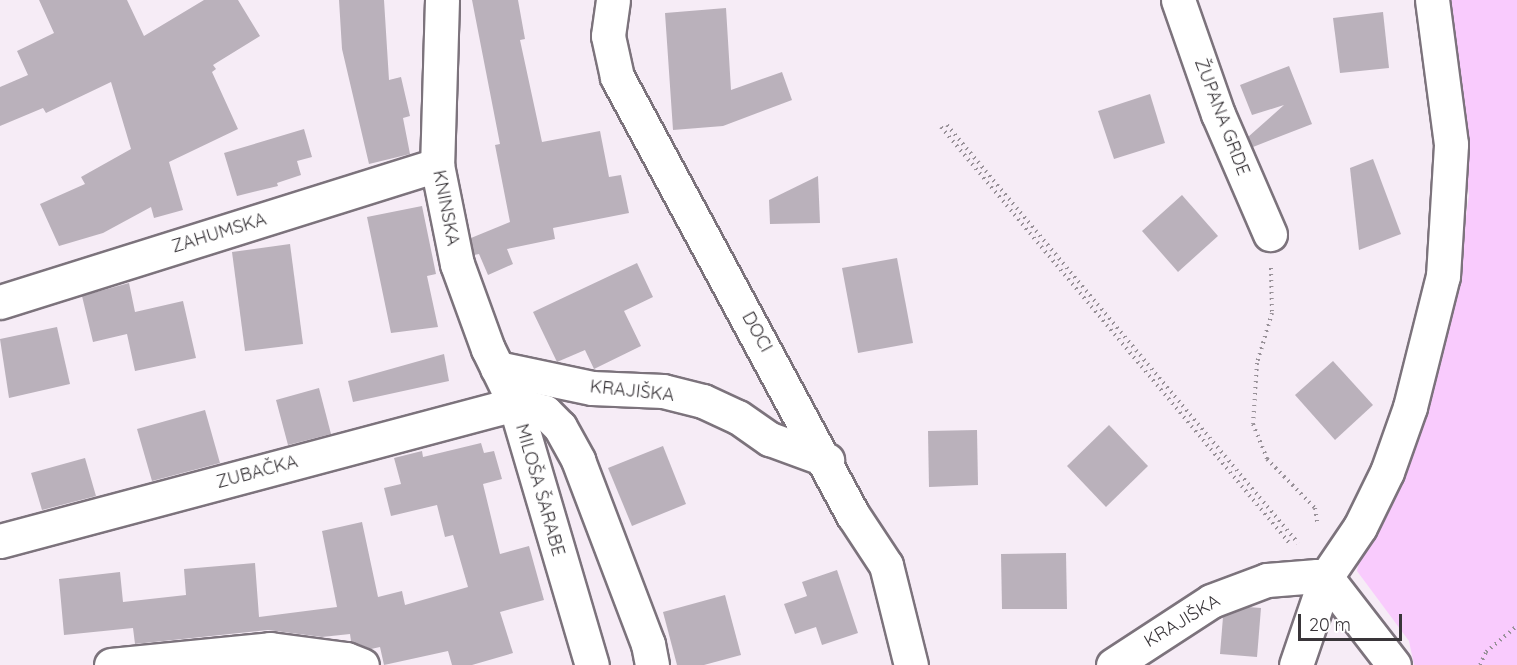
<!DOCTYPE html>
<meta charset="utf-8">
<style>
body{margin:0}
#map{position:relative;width:1517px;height:665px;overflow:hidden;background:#f6ecf6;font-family:Quicksand,sans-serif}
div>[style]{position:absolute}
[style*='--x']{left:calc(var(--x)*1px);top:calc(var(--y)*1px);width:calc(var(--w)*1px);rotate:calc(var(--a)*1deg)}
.green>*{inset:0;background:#f9cbfd}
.building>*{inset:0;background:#bab1bb}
.path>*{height:4px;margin-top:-2px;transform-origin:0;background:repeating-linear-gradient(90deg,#989198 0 1.5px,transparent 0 6px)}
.roads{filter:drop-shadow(2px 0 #7c737c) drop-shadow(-2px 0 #7c737c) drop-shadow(0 2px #7c737c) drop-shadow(0 -2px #7c737c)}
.minor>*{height:33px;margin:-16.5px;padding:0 16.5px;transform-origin:16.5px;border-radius:16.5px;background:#fff}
span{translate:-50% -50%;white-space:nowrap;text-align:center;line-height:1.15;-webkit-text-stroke:4.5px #fff;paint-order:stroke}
.street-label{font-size:18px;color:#393539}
.scale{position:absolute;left:1298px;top:614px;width:104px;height:27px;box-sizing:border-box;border:3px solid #393539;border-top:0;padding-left:8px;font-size:18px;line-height:21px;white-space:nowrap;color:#393539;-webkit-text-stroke:4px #fff;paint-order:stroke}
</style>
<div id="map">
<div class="green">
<div style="clip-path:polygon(1447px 0,1517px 0,1517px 665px,1414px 665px,1409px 641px,1357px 571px,1362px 546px,1457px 280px,1469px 195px)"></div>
</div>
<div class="building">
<div style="clip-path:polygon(39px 0,127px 0,144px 36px,204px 0,238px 0,260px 36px,213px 65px,216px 69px,212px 72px,238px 129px,169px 162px,183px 210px,154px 218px,151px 207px,103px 233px,59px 246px,40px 204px,85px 184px,81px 177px,131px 149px,111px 82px,46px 113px,43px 108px,0 126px,0 87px,28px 75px,17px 51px,54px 33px)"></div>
<div style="clip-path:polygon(339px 0,384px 0,389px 80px,401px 77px,410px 116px,403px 118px,410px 154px,369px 164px,342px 49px)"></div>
<div style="clip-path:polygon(472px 0,518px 0,525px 39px,520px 40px,542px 142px,600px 131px,609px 177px,621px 175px,629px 213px,553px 228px,555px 239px,507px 249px,513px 264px,488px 275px,479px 254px,474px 255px,471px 238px,510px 222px,495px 145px,500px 144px)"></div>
<div style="clip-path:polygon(726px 8px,731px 90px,782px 72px,792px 100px,723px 126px,673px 130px,665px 13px)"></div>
<div style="clip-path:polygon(1383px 12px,1389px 68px,1340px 73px,1333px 18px)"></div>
<div style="clip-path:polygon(1289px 66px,1312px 124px,1253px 147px,1248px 137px,1284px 105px,1252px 115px,1240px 85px)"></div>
<div style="clip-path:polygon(1150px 94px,1165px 143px,1114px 159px,1098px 111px)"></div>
<div style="clip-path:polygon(304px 129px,312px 157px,297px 161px,301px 175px,277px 183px,278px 186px,237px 196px,224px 153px)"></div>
<div style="clip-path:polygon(1373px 159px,1401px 234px,1359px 250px,1350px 168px)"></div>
<div style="clip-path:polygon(818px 176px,820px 223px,770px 224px,769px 200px)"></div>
<div style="clip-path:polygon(1182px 195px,1218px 236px,1178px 272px,1142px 231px)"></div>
<div style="clip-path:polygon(422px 206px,436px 274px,427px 276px,438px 327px,391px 333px,367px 217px)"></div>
<div style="clip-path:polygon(290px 244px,303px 344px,245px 351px,232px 252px)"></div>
<div style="clip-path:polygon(897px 258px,913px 343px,858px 353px,842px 268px)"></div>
<div style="clip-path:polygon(637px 263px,653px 297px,624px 311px,641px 346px,594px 369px,585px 350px,557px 362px,533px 312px)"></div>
<div style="clip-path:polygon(129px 283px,135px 312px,183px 301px,196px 358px,135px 371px,127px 334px,93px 342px,82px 296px)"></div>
<div style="clip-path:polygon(57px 327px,70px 384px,9px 398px,0 339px)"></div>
<div style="clip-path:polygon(444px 354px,449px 381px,353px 402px,348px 381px)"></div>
<div style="clip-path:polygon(1333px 361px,1373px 405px,1335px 440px,1295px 395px)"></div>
<div style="clip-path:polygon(319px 388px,331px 434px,288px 445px,276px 400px)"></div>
<div style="clip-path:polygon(205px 410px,220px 463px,152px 481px,137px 429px)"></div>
<div style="clip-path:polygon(1109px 425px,1148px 466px,1106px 507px,1067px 466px)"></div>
<div style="clip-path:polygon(977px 430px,978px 485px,929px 487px,928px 431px)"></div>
<div style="clip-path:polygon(481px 443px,484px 453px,494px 451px,502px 479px,483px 484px,500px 554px,529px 546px,544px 600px,500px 612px,513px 653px,472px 665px,452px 665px,448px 651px,384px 665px,380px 647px,371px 649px,351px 641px,350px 634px,322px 637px,268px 630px,135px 644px,133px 628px,64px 635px,59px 579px,120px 572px,123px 602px,186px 595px,184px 569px,255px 563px,259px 617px,337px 607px,322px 531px,362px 522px,378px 597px,402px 591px,405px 605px,468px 587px,453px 535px,445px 537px,437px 505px,391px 516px,384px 488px,401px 484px,394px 458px,422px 451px,423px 457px)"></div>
<div style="clip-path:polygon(663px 446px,686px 504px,632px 526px,608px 468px)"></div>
<div style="clip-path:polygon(85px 458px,96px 496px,42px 510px,31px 473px)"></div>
<div style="clip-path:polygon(1066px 553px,1067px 609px,1002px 609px,1001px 554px)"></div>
<div style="clip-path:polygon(837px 570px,858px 633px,822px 645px,816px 627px,795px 634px,784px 604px,807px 596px,802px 582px)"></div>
<div style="clip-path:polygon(725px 595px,741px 655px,704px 665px,677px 665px,663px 612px)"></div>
<div style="clip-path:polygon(1248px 607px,1261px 608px,1257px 657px,1220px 654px,1223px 617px)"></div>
</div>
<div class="path">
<div style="--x:947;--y:125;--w:546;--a:49.98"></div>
<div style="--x:941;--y:127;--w:545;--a:50.06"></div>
<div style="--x:1271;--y:268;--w:45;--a:88.7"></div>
<div style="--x:1272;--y:313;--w:52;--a:106.7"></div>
<div style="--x:1257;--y:363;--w:61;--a:93.8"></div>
<div style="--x:1253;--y:424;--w:38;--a:68"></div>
<div style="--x:1267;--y:459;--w:69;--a:45.6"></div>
<div style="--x:1315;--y:508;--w:18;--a:81"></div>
<div style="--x:1480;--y:665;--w:14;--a:-65"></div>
<div style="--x:1486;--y:652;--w:40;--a:-40"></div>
</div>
<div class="roads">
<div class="minor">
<div style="--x:442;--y:0;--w:165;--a:91.7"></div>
<div style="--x:437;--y:165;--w:101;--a:78.6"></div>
<div style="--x:457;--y:264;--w:90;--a:70"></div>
<div style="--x:488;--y:349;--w:61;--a:63.9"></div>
<div style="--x:515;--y:404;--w:272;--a:73.6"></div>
<div style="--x:613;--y:0;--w:36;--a:98"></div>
<div style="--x:608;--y:36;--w:42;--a:77.6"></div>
<div style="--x:617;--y:77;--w:498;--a:61.7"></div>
<div style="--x:853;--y:515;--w:60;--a:56.6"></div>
<div style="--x:886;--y:565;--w:103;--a:76"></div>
<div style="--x:1178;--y:0;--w:121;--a:70.7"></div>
<div style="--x:1218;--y:114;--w:131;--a:66.6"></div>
<div style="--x:0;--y:302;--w:458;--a:-17.4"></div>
<div style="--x:497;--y:368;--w:97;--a:11.9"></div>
<div style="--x:592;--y:388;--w:71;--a:2.4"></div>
<div style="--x:663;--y:391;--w:41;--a:14"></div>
<div style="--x:703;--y:401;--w:38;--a:25"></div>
<div style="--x:738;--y:417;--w:39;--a:35"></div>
<div style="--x:770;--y:439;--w:61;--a:20.2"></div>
<div style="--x:0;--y:541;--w:533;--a:-14.9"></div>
<div style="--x:515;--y:404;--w:31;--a:15"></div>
<div style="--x:545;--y:412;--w:21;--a:45"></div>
<div style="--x:560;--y:427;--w:38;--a:61"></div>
<div style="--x:578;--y:460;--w:197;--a:69.2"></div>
<div style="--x:648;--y:644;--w:21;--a:79"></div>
<div style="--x:111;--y:665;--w:160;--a:-5.7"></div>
<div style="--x:270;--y:649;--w:77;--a:7.5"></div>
<div style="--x:346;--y:659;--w:17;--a:21"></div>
<div style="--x:1113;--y:665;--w:117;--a:-33.1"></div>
<div style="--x:1211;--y:601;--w:60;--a:-20.6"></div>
<div style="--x:1267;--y:580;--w:50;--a:-4.6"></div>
<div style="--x:1317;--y:576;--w:9;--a:6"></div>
<div style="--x:1326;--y:577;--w:111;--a:52.3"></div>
<div style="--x:1296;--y:665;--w:93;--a:-71.2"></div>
<div style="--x:1326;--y:577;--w:60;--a:-55.8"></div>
<div style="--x:1360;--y:527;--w:61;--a:-63.9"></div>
<div style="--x:1387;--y:472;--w:69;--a:-70.5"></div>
<div style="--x:1410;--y:407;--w:135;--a:-75.9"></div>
<div style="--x:1443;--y:276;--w:132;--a:-86.5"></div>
<div style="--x:1451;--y:144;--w:145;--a:-97.5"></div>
</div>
</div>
<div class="street-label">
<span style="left:1222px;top:117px;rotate:69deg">ŽUPANA GRDE</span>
<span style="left:446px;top:208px;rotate:79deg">KNINSKA</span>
<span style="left:219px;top:233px;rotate:-17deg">ZAHUMSKA</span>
<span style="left:757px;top:332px;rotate:61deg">DOCI</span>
<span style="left:632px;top:391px;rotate:6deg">KRAJIŠKA</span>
<span style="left:257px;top:472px;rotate:-15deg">ZUBAČKA</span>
<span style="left:540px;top:490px;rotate:74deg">MILOŠA ŠARABE</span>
<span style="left:1182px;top:621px;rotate:-31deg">KRAJIŠKA</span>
</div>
<div class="scale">20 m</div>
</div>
